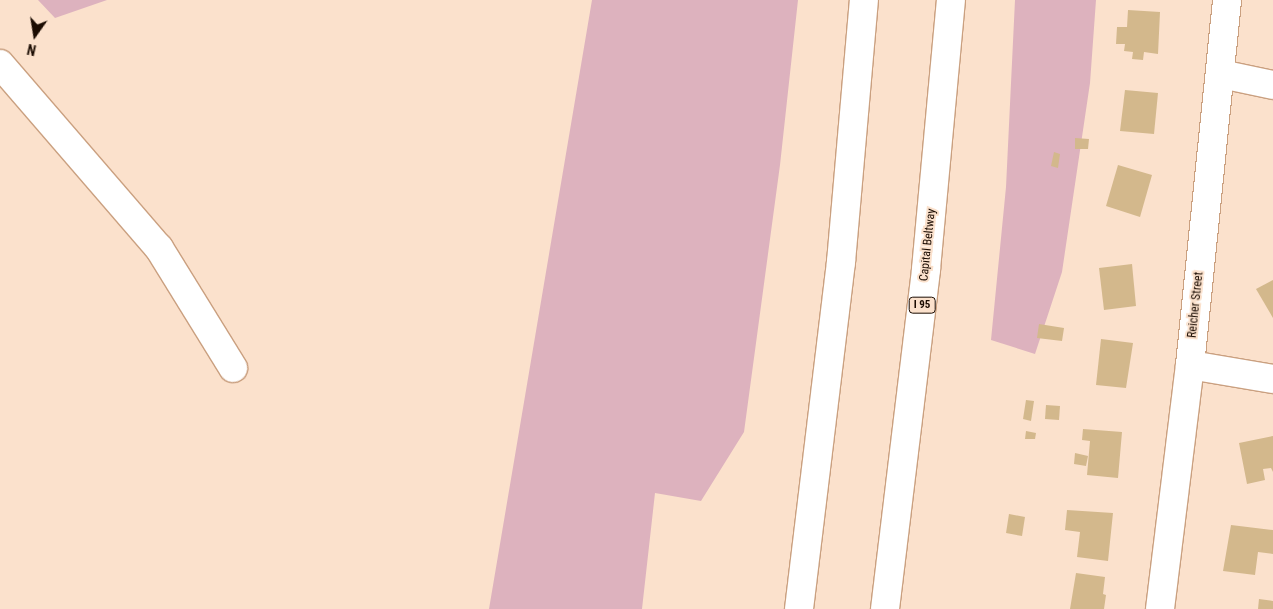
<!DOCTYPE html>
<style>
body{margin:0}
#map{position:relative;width:1273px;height:609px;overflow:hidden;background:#fbe1cc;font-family:"Roboto Condensed",sans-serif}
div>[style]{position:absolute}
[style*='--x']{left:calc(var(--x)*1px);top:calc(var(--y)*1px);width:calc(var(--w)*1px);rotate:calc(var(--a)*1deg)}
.green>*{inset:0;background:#ddb2be}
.building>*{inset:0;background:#d3b88c}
.roads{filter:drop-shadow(1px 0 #caa080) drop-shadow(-1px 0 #caa080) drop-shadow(0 1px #caa080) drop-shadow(0 -1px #caa080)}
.minor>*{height:28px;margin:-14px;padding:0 14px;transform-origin:14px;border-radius:14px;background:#fff}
.highway>*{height:28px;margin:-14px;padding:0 14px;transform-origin:14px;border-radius:14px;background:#fff}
span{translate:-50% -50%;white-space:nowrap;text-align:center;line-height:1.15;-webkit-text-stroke:4px #fbe1cc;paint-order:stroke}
.shield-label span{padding:1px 4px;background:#fbe1cc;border:1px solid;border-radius:4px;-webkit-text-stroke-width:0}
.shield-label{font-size:11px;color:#1b0c02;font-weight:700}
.street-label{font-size:12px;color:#1b0c02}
.north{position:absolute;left:10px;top:10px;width:50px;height:50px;-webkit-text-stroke:4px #fbe1cc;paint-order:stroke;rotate:193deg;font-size:14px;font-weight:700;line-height:20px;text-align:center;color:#1b0c02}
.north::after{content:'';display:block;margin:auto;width:18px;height:22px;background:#1b0c02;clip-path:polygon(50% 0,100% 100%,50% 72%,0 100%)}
</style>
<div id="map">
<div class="green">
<div style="clip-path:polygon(38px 0,107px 0,55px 18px)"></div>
<div style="clip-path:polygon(592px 0,798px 0,780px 165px,744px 432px,701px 501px,655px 493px,642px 609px,489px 609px)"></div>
<div style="clip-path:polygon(1015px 0,1096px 0,1090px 83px,1062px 272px,1035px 354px,991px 340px,1006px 187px)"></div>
</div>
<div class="building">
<div style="clip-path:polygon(1128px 10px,1160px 12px,1158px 54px,1144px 52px,1143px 60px,1132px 59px,1133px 52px,1124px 51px,1125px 44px,1116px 44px,1117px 27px,1127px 27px)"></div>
<div style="clip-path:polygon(1125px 90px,1158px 93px,1154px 134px,1120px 131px)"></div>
<div style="clip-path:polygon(1075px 138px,1089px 139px,1088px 149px,1075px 149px)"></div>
<div style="clip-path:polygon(1054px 152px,1060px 154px,1058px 168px,1051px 166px)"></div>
<div style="clip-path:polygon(1118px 165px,1152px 175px,1140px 217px,1106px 206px)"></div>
<div style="clip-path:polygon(1132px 264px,1136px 306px,1104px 310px,1099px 268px)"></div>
<div style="clip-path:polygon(1273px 280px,1273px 318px,1256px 289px)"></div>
<div style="clip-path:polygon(1039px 324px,1064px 328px,1062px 341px,1037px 338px)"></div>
<div style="clip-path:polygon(1101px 339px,1133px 343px,1126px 388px,1096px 385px)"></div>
<div style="clip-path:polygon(1026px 400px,1034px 401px,1031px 421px,1023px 419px)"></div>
<div style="clip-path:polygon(1046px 405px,1060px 406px,1059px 420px,1045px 419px)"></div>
<div style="clip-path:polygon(1083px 429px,1122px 432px,1118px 478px,1087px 475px,1090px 441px,1082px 440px)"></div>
<div style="clip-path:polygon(1026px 431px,1036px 433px,1035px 439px,1025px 439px)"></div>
<div style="clip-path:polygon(1273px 436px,1273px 472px,1271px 468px,1263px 469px,1265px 480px,1247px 484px,1239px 443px)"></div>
<div style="clip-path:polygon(1075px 453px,1088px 456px,1086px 466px,1074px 464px)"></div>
<div style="clip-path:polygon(1067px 510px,1113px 513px,1108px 561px,1077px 557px,1080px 532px,1065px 530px)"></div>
<div style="clip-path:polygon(1009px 514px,1025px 517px,1022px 536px,1006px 533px)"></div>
<div style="clip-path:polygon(1231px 525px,1273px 530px,1273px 554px,1258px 552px,1255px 575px,1223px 571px)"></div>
<div style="clip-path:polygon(1076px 573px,1105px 577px,1103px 594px,1106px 595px,1104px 609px,1070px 609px)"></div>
<div style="clip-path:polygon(1259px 599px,1273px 601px,1273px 609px,1258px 609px)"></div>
</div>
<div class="roads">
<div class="minor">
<div style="--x:0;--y:64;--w:243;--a:49.2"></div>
<div style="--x:159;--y:248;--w:141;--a:58.3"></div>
<div style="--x:1221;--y:74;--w:53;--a:11.9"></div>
<div style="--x:1190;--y:365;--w:84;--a:9.6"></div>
<div style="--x:1160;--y:609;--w:246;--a:-83"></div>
<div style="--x:1190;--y:365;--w:367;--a:-84.2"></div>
</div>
<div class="highway">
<div style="--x:799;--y:609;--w:350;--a:-83.1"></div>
<div style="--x:841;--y:262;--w:263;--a:-85"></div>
<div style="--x:885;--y:609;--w:342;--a:-83.1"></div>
<div style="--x:926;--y:269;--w:270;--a:-84.7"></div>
</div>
</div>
<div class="shield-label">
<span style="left:922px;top:305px">I 95</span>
</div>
<div class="street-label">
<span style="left:928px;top:245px;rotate:-84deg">Capital Beltway</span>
<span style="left:1196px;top:305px;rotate:-84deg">Reicher Street</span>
</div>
<div class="north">N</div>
</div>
